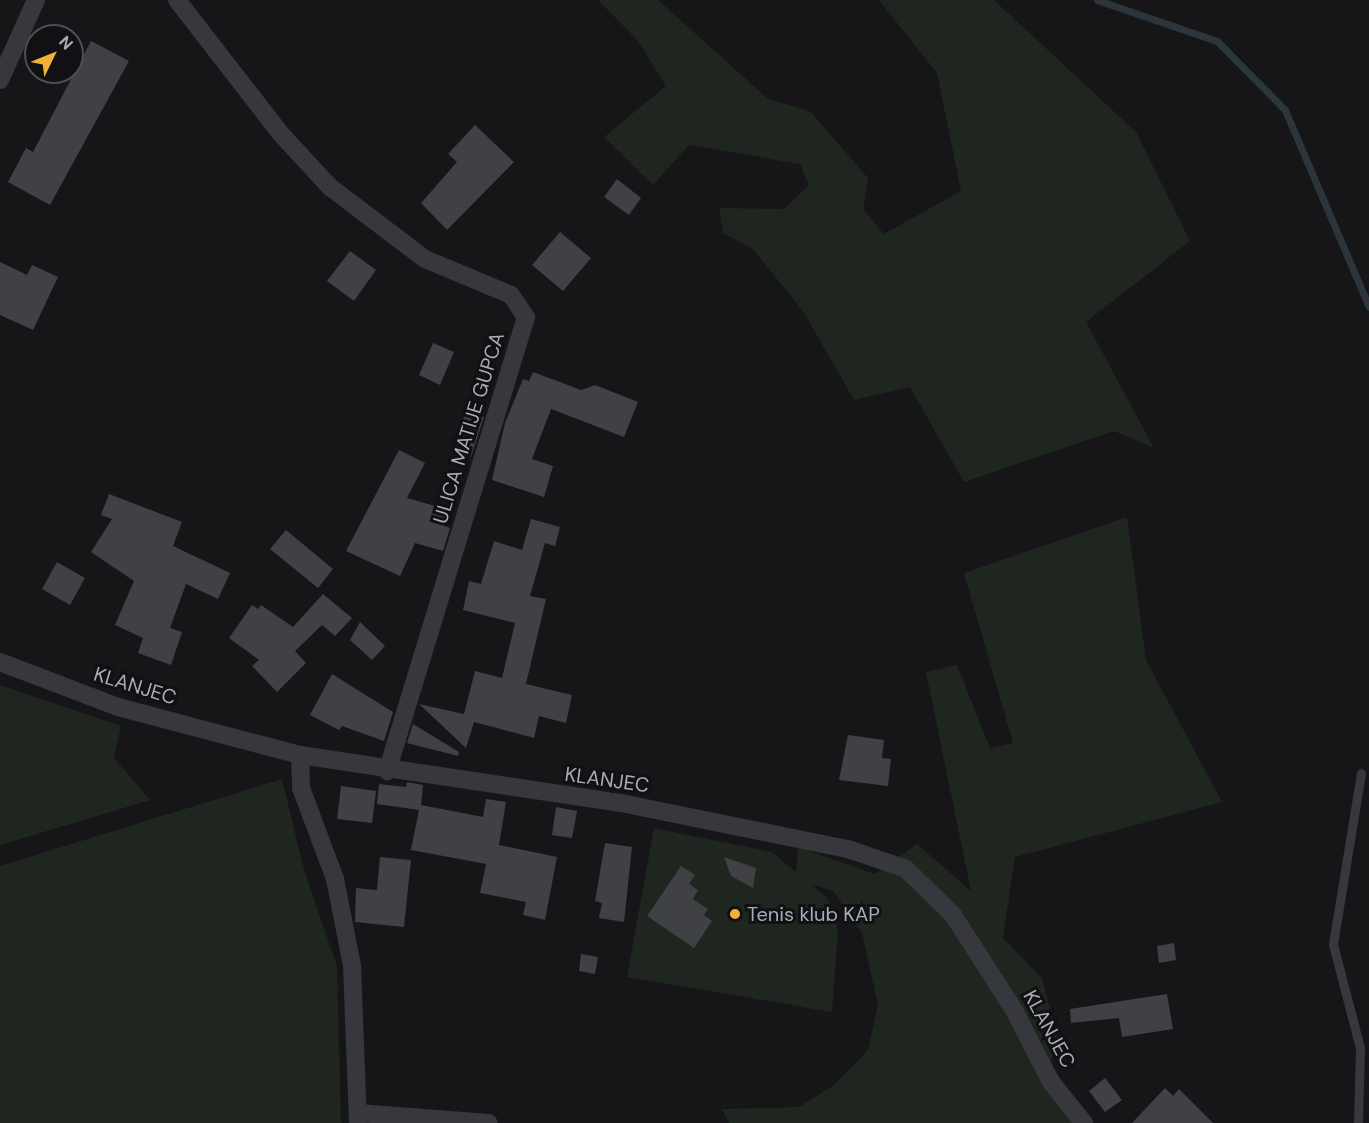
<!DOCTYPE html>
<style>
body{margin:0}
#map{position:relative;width:1369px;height:1123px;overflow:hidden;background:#161618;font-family:"DM Sans",sans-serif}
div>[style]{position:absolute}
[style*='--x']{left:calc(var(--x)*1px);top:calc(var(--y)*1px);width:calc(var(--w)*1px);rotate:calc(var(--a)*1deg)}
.green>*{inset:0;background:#1e261f}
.stream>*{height:7px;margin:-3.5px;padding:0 3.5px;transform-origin:3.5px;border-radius:3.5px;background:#2c353c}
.building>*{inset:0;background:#404145}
.lane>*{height:9px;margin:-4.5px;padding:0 4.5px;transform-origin:4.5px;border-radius:4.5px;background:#37383d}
.street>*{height:18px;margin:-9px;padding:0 9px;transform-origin:9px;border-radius:9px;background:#37383d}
.dots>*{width:16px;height:16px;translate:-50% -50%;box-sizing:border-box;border:3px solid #111113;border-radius:50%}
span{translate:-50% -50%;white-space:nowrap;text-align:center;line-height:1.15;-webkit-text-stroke:6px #111113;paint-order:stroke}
.street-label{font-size:20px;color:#a8adb8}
.poi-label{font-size:20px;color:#a8adb8}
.left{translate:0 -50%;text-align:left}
.north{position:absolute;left:24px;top:24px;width:60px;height:60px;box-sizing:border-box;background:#111113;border:2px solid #4d4f55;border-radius:50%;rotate:47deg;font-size:16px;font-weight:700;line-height:24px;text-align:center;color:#a8adb8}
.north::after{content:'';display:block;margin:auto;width:21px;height:27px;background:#f2b134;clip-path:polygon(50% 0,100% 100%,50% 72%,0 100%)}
</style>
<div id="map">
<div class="green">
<div style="clip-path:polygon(598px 0,658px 0,767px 98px,811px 112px,868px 178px,863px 209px,884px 234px,961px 191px,937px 73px,879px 0,994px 0,1136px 132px,1190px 241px,1086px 322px,1154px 448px,1114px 431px,964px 482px,910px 387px,854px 400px,803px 311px,753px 249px,723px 233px,719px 208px,784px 209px,809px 185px,800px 164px,689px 145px,653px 185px,604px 137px,666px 86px,638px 41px)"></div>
<div style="clip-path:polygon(1127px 517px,1146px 660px,1222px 802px,1015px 857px,1003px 938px,1042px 978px,1057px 1036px,1045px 1087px,1073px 1123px,729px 1123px,722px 1109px,799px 1107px,834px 1085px,868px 1050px,878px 1005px,862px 933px,833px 891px,811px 884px,827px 898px,838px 930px,832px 1012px,627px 977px,654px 828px,772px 852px,796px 872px,798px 847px,875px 874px,917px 844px,971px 891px,926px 672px,957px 665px,990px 748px,1013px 743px,964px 573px)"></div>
<div style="clip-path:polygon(0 685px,121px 726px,114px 758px,150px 800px,0 845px)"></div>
<div style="clip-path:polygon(282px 779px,304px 870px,337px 966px,341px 1123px,0 1123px,0 866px)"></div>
</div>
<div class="stream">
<div style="--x:1097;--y:0;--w:127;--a:18.9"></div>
<div style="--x:1217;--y:41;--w:97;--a:45.4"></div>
<div style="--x:1285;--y:110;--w:214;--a:66.9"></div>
</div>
<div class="building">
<div style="clip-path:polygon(91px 41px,129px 61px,50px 205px,8px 182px,26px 148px,33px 152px)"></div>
<div style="clip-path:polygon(475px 125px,514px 162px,447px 230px,421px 203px,457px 162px,448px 154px)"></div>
<div style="clip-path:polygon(617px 179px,641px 198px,629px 215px,604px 197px)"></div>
<div style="clip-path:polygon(560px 232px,591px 258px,563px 291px,532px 265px)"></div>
<div style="clip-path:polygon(350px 251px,376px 270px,354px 301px,327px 281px)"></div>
<div style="clip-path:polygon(0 262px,27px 275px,32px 265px,58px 277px,33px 330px,0 315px)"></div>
<div style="clip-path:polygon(433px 343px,454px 352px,440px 385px,419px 375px)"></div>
<div style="clip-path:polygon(533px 372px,581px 390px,595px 385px,638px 402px,624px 437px,551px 409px,532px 459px,553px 466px,544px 497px,492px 480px,505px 423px,523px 379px,529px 381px)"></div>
<div style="clip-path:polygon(465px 412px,484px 417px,471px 457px,455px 453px)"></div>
<div style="clip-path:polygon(399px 450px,425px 463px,407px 498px,449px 510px,444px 526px,450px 528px,443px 551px,415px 543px,400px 576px,346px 551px)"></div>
<div style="clip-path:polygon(109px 494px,182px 522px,173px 546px,230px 573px,218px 599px,186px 584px,170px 628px,182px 632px,171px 665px,138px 653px,143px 638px,115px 625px,134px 581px,91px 552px,112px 519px,101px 515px)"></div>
<div style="clip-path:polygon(531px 519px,560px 527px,555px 546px,545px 543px,530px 596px,546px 599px,526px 684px,572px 695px,566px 723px,539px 716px,534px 738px,474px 722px,466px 748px,419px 704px,464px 714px,475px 671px,502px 678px,515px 623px,463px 610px,469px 581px,481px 584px,494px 541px,522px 550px)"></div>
<div style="clip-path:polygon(286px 530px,333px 569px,318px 588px,270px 549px)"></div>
<div style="clip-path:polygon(57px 562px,85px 578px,70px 605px,42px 589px)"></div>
<div style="clip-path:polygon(323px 594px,352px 618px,335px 636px,322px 625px,295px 651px,306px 663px,277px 692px,252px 666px,259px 660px,229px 638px,252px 605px,258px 609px,261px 605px,293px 627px)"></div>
<div style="clip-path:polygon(360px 622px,385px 646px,372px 660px,350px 640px)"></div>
<div style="clip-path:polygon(332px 674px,393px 712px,384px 741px,342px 726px,339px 730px,310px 715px)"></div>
<div style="clip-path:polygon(413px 724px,459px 752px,458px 756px,407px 743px)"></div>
<div style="clip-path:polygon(848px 735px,884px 740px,882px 758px,891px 759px,888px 786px,839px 780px)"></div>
<div style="clip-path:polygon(407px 782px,423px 785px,421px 805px,483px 817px,486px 799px,506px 802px,499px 845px,557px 857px,545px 920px,523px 915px,526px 902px,480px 893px,486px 864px,411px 850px,419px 810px,377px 804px,379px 784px,406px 787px)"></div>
<div style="clip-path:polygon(341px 786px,376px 791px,372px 823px,337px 819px)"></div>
<div style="clip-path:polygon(556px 807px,577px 811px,572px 838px,552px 835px)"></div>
<div style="clip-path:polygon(605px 843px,632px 847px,624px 922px,599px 918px,602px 903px,595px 901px)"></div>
<div style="clip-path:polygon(380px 857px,411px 860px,404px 927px,355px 922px,356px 888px,377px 890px)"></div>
<div style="clip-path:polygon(724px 857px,756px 868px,753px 888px,731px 876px)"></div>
<div style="clip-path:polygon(681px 866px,695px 875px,689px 884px,698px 890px,693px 899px,708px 909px,704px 915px,712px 921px,694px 948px,647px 916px)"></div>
<div style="clip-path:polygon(1174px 943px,1176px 960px,1159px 963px,1157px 946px)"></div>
<div style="clip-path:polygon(581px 954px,598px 957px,595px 974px,579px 971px)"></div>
<div style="clip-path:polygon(1167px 994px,1173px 1029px,1122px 1037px,1119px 1018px,1071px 1023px,1070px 1009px)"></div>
<div style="clip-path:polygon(1105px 1078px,1122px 1100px,1105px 1112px,1089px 1091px)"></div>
<div style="clip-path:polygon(1165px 1088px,1173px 1096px,1179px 1089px,1213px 1123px,1132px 1123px)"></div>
</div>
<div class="lane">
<div style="--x:1358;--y:1123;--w:75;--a:-88.5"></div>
<div style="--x:1360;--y:1048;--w:107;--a:-104.6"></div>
<div style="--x:1333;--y:944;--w:173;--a:-80.7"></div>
</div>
<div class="street">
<div style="--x:177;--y:0;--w:168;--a:52.2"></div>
<div style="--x:280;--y:133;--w:74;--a:47.2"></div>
<div style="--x:330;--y:187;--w:119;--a:37.2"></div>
<div style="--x:425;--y:259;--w:93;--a:22.7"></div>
<div style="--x:511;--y:295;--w:27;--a:56"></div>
<div style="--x:526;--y:317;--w:475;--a:107"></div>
<div style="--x:0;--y:80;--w:88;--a:-65.8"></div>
<div style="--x:0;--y:662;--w:126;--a:20.9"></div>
<div style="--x:118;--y:707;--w:188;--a:14.8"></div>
<div style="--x:300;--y:755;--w:325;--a:8.5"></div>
<div style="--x:621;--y:803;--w:232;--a:11.5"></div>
<div style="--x:848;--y:849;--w:61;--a:19"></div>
<div style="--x:906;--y:869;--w:66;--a:44.4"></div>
<div style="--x:953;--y:915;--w:113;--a:57.3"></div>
<div style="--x:1014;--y:1010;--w:81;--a:62.8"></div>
<div style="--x:1051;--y:1082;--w:53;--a:51.2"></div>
<div style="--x:300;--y:755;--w:33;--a:88"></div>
<div style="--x:301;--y:788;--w:97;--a:69.5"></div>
<div style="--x:335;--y:879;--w:89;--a:78.9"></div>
<div style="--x:352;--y:966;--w:157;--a:87.8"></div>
<div style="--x:358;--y:1113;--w:131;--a:4.4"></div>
</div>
<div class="dots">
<div style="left:735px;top:914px;background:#f2b134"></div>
</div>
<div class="street-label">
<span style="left:469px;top:428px;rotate:-73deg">ULICA MATIJE GUPCA</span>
<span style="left:135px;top:686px;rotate:17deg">KLANJEC</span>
<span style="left:607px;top:780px;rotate:8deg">KLANJEC</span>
<span style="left:1049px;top:1029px;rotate:61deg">KLANJEC</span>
</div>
<div class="poi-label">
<span class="left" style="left:747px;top:914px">Tenis klub KAP</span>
</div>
<div class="north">N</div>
</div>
